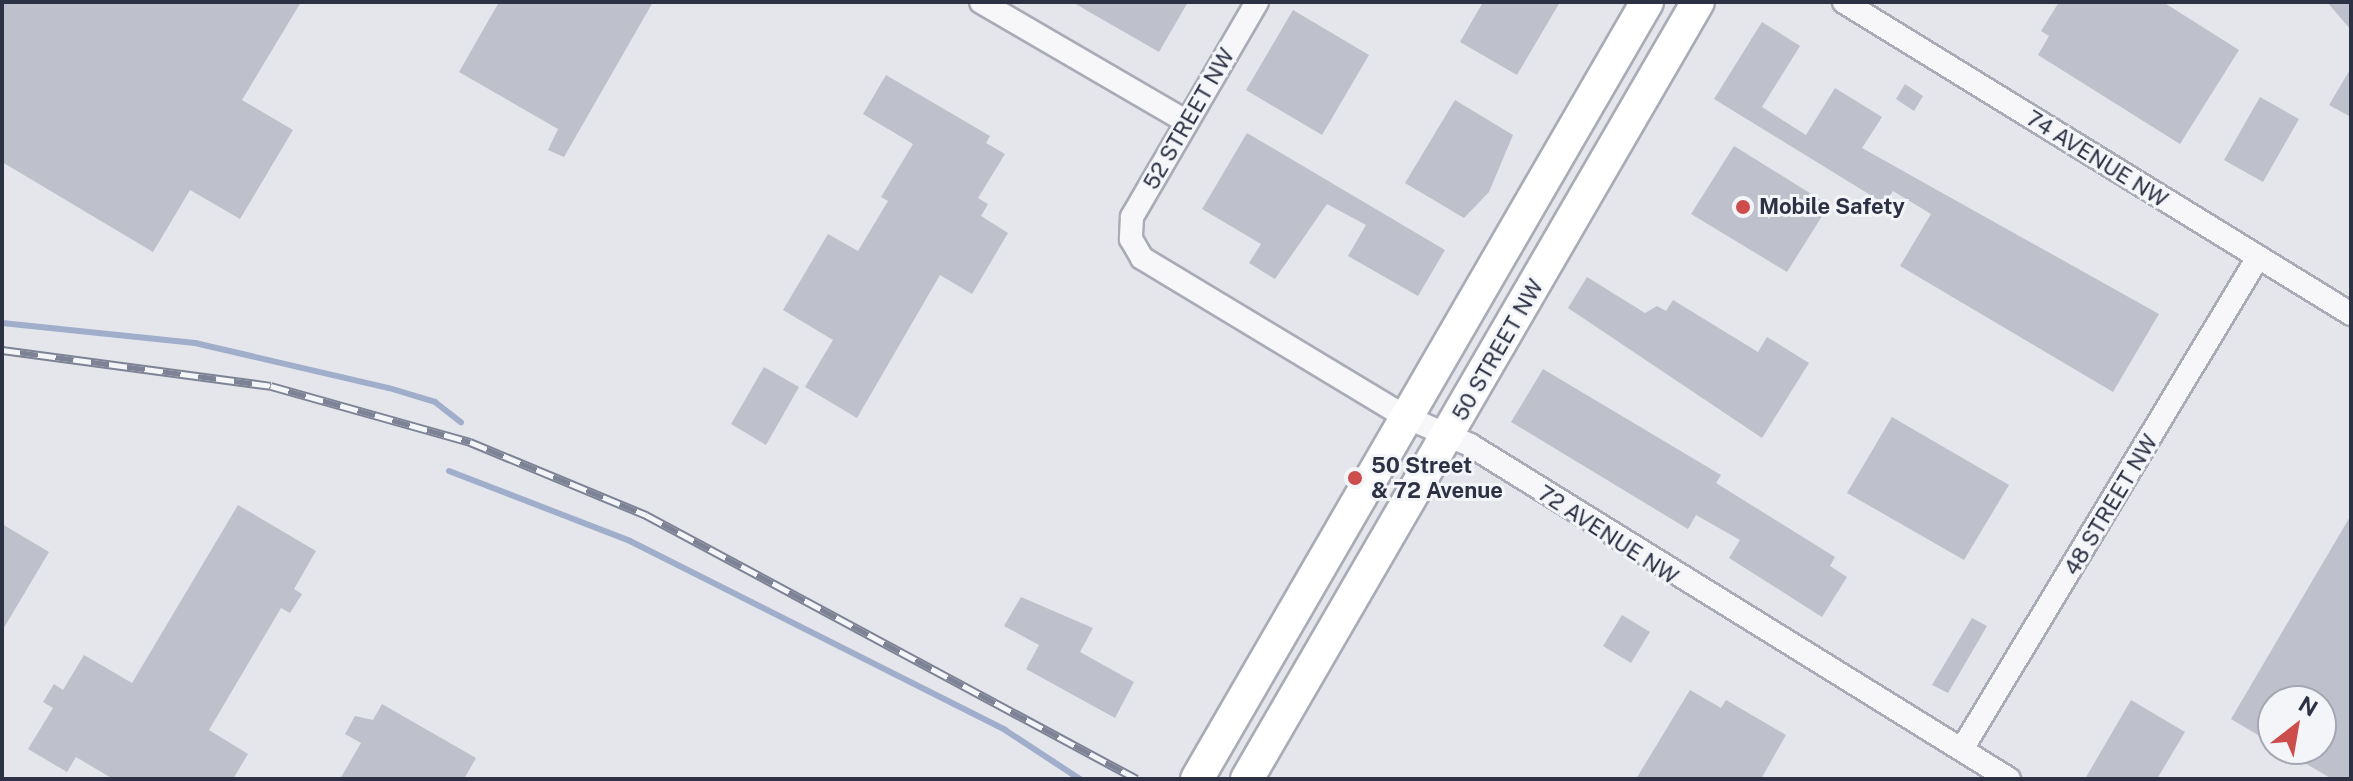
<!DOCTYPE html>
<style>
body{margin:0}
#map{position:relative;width:2353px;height:781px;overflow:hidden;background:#e4e6ec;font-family:"Public Sans",sans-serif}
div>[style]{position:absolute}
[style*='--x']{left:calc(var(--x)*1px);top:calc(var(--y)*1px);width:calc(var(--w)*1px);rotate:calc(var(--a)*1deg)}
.stream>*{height:6px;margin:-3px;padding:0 3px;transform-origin:3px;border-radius:3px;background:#a0aecb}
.building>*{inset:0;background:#bec1cb}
.roads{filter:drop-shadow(2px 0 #a9acb6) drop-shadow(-2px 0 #a9acb6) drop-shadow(0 2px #a9acb6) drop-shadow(0 -2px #a9acb6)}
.street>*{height:22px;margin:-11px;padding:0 11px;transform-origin:11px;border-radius:11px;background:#f7f7fa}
.secondary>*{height:32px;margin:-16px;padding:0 16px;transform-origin:16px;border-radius:16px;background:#fff}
.rail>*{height:9px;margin-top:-4.5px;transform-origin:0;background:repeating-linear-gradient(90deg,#f4f5f9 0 18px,#7d8395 0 36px);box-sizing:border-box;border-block:2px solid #7d8395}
.dots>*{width:22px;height:22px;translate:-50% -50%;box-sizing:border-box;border:4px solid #f4f5f9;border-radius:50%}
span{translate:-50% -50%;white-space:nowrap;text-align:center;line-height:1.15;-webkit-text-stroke:6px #f4f5f9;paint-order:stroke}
.street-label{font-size:22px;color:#2c3144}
.poi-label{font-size:22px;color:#2c3144;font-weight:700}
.left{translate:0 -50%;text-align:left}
.frame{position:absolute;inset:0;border:4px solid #2c3144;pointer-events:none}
.north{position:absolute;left:2257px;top:685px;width:80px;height:80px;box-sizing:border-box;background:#f4f5f9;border:2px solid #a4a7b1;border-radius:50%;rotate:31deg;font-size:22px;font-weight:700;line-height:32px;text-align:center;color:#2c3144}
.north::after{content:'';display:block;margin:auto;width:28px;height:36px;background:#cd4d4d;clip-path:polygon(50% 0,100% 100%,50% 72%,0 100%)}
</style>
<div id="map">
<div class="stream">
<div style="--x:2;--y:323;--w:194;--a:5.9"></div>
<div style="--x:195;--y:343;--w:199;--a:13.1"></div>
<div style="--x:389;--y:388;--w:48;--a:16.9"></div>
<div style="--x:435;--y:402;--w:33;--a:38"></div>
<div style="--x:449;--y:471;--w:194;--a:21.1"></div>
<div style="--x:630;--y:541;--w:420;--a:26.7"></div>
<div style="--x:1005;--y:730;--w:90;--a:33.2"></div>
</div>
<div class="building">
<div style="clip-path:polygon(2px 2px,301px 2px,242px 100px,293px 130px,240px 219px,190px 190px,153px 252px,2px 162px)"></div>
<div style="clip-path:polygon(499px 2px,653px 2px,564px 157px,548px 150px,558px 129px,459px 72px)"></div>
<div style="clip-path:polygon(1072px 2px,1188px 2px,1159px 52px)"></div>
<div style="clip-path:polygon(1483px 2px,1560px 2px,1517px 75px,1460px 42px)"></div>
<div style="clip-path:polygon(2059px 2px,2163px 2px,2239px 50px,2180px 144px,2038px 55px,2049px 36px,2041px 31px)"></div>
<div style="clip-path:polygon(2327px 2px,2351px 2px,2351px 30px)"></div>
<div style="clip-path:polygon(1293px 10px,1369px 55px,1322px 135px,1246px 90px)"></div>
<div style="clip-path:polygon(1762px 22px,1800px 46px,1762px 107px,1806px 135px,1835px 88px,1882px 117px,1862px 148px,2159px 314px,2113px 392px,1900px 266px,1931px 214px,1893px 191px,1885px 204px,1714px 99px)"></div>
<div style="clip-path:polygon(2351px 68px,2351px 117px,2329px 105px)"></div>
<div style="clip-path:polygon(886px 75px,990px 136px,986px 143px,1005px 154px,978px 198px,988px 204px,981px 216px,1008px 233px,972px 294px,940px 275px,857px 418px,805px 387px,833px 340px,783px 310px,828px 234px,858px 251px,888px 201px,881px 197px,913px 144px,863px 114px)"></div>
<div style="clip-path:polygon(1905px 84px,1923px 96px,1914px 111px,1896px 99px)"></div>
<div style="clip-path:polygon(2260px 97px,2299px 119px,2263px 182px,2224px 160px)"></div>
<div style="clip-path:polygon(1455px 100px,1513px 135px,1489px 192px,1464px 218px,1405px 183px)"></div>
<div style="clip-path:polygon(1247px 133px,1445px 250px,1418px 296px,1348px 256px,1366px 225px,1327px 204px,1275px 279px,1249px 263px,1261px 244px,1202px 209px)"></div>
<div style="clip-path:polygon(1734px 146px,1829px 205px,1787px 272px,1691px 214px)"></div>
<div style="clip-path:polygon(1587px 277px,1645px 313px,1657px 306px,1666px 311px,1673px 300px,1758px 352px,1767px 337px,1809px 363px,1762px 438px,1568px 308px)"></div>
<div style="clip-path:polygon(764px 367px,799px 387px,766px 445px,731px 424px)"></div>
<div style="clip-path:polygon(1543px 369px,1721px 475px,1716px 483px,1835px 557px,1830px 566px,1847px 577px,1822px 617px,1729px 558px,1740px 540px,1696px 515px,1688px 529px,1511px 422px)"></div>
<div style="clip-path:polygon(1892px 417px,2009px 485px,1964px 560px,1847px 493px)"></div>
<div style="clip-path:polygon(238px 505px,316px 551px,294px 589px,302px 594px,290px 613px,281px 608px,209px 730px,248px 754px,233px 779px,113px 779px,76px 757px,67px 772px,28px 749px,53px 708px,43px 702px,54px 684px,63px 690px,84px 655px,132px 683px)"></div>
<div style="clip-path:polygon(2351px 515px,2351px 779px,2332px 779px,2281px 749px,2321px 749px,2321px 701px,2273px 701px,2273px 744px,2231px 719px)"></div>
<div style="clip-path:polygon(2px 524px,49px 552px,2px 631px)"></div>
<div style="clip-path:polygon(1021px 597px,1093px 628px,1080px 652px,1134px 682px,1115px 718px,1026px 669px,1039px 645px,1004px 626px)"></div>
<div style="clip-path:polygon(1622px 615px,1650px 632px,1631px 663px,1603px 646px)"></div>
<div style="clip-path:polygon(1972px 618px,1987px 626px,1948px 693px,1932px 685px)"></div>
<div style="clip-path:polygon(1690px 690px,1721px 708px,1726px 700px,1786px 735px,1761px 779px,1636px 779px)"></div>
<div style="clip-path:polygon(2131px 700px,2185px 732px,2157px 779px,2085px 779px)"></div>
<div style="clip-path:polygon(382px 704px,476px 758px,464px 779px,340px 779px,361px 743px,345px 734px,355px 716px,373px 720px)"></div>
</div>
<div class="roads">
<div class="street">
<div style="--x:981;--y:2;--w:238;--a:30.2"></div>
<div style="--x:1257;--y:2;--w:249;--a:120.2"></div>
<div style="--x:1132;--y:217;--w:22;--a:93"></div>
<div style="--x:1131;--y:239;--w:22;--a:60"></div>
<div style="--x:1142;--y:258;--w:308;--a:31.1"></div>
<div style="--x:1406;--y:417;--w:70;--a:23.6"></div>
<div style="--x:1470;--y:445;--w:634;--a:31.79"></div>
<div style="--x:1844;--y:2;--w:595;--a:31.61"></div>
<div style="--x:1962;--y:749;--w:572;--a:-58.95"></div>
</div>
<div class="secondary">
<div style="--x:1197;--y:779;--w:898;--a:-59.92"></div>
<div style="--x:1247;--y:779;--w:898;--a:-59.87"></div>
</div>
</div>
<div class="rail">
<div style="--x:2;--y:350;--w:271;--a:7.6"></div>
<div style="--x:271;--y:386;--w:207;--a:15.7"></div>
<div style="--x:470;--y:442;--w:191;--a:22.5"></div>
<div style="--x:646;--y:515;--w:557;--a:28.27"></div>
</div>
<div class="dots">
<div style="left:1743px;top:207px;background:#cd4d4d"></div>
<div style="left:1355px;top:478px;background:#cd4d4d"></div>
</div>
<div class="street-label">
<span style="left:1189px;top:119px;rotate:-60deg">52 STREET NW</span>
<span style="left:2097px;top:159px;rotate:32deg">74 AVENUE NW</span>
<span style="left:1498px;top:350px;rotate:-60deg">50 STREET NW</span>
<span style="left:2111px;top:505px;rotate:-59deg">48 STREET NW</span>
<span style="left:1608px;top:535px;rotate:33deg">72 AVENUE NW</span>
</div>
<div class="poi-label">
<span class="left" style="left:1759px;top:207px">Mobile Safety</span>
<span class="left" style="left:1371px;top:478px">50 Street<br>&amp; 72 Avenue</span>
</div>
<div class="frame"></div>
<div class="north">N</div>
</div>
